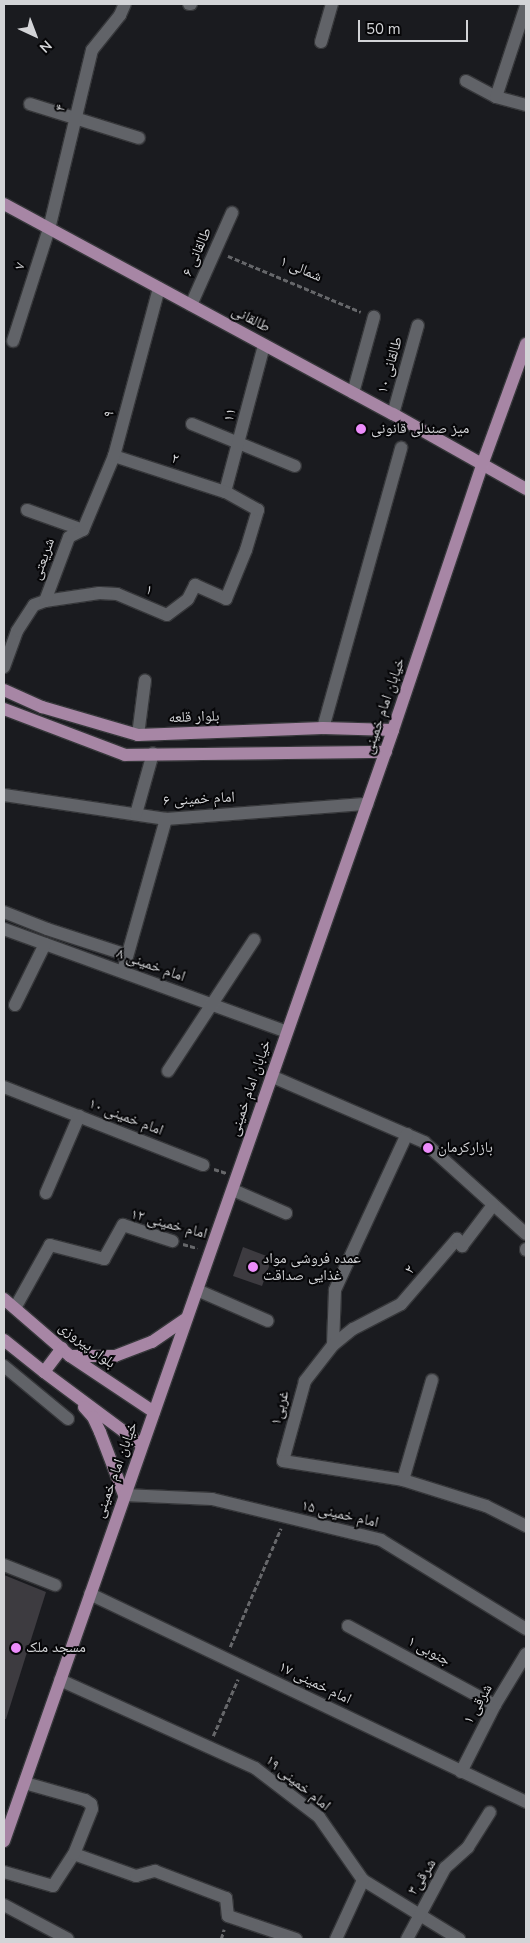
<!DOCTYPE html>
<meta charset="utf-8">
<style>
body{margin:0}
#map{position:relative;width:530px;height:1943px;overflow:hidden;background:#1a1b1f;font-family:"Nunito Sans","Noto Naskh Arabic",sans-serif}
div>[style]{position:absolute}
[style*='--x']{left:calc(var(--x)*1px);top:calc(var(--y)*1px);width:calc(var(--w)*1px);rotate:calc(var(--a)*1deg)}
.building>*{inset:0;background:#3d3b40}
.path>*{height:2.5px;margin-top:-1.25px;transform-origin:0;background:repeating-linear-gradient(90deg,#66676a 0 5px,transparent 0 7.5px)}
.roads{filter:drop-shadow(1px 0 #36373a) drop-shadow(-1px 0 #36373a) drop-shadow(0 1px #36373a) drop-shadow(0 -1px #36373a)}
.minor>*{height:12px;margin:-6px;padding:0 6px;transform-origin:6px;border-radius:6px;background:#616368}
.major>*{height:12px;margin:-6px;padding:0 6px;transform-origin:6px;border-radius:6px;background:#a786a5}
.dots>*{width:14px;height:14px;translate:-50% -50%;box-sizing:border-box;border:2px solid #060608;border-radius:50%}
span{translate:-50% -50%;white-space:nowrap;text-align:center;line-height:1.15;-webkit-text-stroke:4px #060608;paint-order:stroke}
.street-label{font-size:15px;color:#d3d4d7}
.poi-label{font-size:15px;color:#d3d4d7}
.left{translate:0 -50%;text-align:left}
.frame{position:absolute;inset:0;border:5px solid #d3d4d7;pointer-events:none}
.north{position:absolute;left:10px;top:10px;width:50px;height:50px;-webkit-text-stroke:4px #060608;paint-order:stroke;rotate:137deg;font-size:14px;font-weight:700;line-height:20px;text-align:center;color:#d3d4d7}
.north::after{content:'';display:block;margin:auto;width:18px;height:22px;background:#d3d4d7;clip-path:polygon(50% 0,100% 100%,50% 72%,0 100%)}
.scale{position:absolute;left:358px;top:20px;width:110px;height:22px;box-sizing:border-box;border:2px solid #d3d4d7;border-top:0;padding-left:6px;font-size:15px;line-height:18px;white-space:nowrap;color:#d3d4d7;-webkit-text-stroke:4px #060608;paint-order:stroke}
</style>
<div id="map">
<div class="building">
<div style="clip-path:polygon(243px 1247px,272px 1258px,262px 1286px,233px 1276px)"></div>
<div style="clip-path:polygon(4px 1575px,46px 1592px,6px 1719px,4px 1719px)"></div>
</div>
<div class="path">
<div style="--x:228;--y:256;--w:144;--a:22.8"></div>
<div style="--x:214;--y:1169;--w:13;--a:18"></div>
<div style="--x:183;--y:1244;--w:15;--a:16"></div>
<div style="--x:230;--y:1647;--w:129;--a:-66.8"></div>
<div style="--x:213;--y:1736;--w:62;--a:-66.3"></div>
<div style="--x:221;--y:1939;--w:10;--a:-73"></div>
</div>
<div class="roads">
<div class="minor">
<div style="--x:189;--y:4;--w:2;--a:0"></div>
<div style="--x:321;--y:42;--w:40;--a:-74"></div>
<div style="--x:466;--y:81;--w:34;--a:28"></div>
<div style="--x:496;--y:97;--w:31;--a:15"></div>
<div style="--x:496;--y:97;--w:96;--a:-71.8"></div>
<div style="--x:30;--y:104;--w:114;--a:17.3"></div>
<div style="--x:191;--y:305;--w:101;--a:-66"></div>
<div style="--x:13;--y:341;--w:118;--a:-72.2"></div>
<div style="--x:49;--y:229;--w:184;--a:-76.5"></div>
<div style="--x:92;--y:50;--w:45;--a:-51.3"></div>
<div style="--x:120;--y:15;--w:12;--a:-66"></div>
<div style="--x:353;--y:393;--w:79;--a:-74.6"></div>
<div style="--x:393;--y:414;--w:92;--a:-74.3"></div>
<div style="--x:192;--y:424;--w:111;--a:22.2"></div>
<div style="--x:225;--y:492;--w:152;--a:-75.1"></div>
<div style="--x:27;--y:510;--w:59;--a:19.7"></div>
<div style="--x:45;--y:601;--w:55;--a:-8.4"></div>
<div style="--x:99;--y:593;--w:18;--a:3"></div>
<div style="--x:117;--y:594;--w:54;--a:22.8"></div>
<div style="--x:167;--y:615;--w:26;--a:-37"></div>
<div style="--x:188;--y:599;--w:16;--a:-63"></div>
<div style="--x:195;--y:585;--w:34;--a:24"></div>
<div style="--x:226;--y:599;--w:53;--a:-67.8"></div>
<div style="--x:246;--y:550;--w:42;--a:-73.3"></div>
<div style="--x:258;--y:510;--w:38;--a:-151"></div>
<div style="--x:225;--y:492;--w:117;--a:-162"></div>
<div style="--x:4;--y:667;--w:38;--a:-70"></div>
<div style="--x:17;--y:631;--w:31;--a:-57"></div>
<div style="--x:34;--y:605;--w:12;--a:-20"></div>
<div style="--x:45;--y:601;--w:68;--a:-69.4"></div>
<div style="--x:69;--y:537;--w:16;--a:-27"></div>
<div style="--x:83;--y:530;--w:80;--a:-67.3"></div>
<div style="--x:114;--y:456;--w:174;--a:-75"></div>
<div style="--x:323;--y:728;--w:291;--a:-74.4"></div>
<div style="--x:138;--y:735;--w:55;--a:-82.7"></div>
<div style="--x:4;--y:795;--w:164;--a:8.4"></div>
<div style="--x:166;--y:819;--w:202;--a:-4.3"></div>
<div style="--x:136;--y:814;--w:63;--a:-74.4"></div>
<div style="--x:4;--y:912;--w:46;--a:21.6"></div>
<div style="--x:47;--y:929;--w:84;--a:18"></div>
<div style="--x:4;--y:929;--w:301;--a:20"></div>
<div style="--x:123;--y:971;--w:158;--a:-74.2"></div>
<div style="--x:15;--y:1005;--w:68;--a:-63.8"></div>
<div style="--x:168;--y:1071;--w:157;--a:-56.7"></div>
<div style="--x:271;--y:1076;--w:167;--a:23.3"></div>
<div style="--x:424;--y:1142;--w:137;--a:42"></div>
<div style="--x:4;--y:1087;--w:214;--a:21.4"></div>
<div style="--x:407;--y:1134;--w:172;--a:114.8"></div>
<div style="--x:335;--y:1290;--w:55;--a:92.1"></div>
<div style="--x:333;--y:1345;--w:46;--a:127.9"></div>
<div style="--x:305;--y:1381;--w:83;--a:105.4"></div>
<div style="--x:283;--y:1461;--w:121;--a:9"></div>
<div style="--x:403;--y:1480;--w:87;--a:17.4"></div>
<div style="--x:486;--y:1506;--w:45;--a:26.6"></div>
<div style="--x:233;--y:1190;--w:58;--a:23.5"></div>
<div style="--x:46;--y:1193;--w:84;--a:-66.8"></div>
<div style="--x:526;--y:1249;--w:1;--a:90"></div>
<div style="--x:197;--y:1290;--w:77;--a:23.6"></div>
<div style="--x:15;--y:1308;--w:72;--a:-60.9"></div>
<div style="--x:50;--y:1245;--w:56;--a:14.5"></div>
<div style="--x:104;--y:1259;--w:39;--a:-61"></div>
<div style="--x:123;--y:1225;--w:52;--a:18.1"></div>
<div style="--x:333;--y:1345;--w:26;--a:-39"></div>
<div style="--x:353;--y:1329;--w:54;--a:-27.5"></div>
<div style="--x:401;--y:1304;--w:86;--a:-49.3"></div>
<div style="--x:457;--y:1239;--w:9;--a:54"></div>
<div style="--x:462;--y:1246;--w:51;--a:-52.9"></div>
<div style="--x:4;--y:1366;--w:83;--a:39.6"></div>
<div style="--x:403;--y:1480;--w:104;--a:-73.8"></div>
<div style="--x:124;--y:1495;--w:88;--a:2.6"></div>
<div style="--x:212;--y:1499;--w:174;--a:13.6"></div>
<div style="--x:381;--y:1540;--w:170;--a:31.5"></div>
<div style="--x:4;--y:1565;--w:55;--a:21.4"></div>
<div style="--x:90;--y:1594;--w:483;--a:25.5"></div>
<div style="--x:348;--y:1626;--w:167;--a:28.3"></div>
<div style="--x:60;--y:1680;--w:214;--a:24.3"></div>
<div style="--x:255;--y:1768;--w:81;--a:37.4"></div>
<div style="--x:319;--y:1817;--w:77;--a:55.1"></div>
<div style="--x:363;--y:1880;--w:113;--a:31.6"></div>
<div style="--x:461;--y:1772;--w:75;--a:-63.1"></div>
<div style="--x:495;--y:1705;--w:60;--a:-58.7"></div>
<div style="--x:74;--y:1854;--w:66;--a:19.5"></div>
<div style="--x:136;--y:1876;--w:20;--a:-15"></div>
<div style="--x:155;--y:1871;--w:76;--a:20.8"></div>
<div style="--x:226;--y:1898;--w:18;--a:84"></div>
<div style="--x:228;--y:1916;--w:72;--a:18.7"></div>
<div style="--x:4;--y:1872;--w:51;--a:15.9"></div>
<div style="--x:53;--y:1886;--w:38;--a:-57"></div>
<div style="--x:74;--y:1854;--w:48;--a:-68.2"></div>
<div style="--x:92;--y:1809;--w:5;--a:-101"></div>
<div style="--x:91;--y:1804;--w:7;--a:-146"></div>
<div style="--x:85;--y:1800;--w:62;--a:-164.2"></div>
<div style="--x:4;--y:1905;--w:72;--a:28"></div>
<div style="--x:336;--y:1939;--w:65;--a:-65.4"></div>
<div style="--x:407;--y:1939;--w:81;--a:-61.8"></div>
<div style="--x:445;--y:1868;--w:31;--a:-42"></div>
<div style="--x:468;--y:1847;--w:41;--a:-57.8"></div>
</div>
<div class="major">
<div style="--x:4;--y:204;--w:442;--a:28.4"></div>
<div style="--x:393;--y:414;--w:153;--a:29.4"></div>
<div style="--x:4;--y:690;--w:42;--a:24.1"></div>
<div style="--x:42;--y:707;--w:100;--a:16.3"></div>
<div style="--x:138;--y:735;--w:185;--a:-2.2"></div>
<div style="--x:323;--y:728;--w:70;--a:1.6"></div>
<div style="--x:4;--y:709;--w:129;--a:20.8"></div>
<div style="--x:125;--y:755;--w:261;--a:-0.7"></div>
<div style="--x:4;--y:1299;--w:87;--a:40.8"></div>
<div style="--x:70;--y:1356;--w:101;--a:33.7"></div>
<div style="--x:4;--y:1340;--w:51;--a:38.7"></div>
<div style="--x:44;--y:1372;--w:122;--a:36.7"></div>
<div style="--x:70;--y:1356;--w:45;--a:0"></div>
<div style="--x:115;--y:1356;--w:40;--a:-21"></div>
<div style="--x:152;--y:1342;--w:42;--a:-34.4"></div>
<div style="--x:44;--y:1372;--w:30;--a:-53"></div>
<div style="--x:84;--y:1407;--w:13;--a:48"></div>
<div style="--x:93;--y:1417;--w:17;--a:65"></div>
<div style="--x:100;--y:1432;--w:67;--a:69.1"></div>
<div style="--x:4;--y:1841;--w:1177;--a:-70.7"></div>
<div style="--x:393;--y:730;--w:280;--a:-71.4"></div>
<div style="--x:482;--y:465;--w:129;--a:-70"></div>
</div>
</div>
<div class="dots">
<div style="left:361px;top:429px;background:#ec8cfa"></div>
<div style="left:428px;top:1148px;background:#ec8cfa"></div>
<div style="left:253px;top:1267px;background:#ec8cfa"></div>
<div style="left:16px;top:1648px;background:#ec8cfa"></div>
</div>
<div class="street-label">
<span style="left:61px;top:108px;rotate:-76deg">۴</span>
<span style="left:197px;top:252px;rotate:-66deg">طالقانی ۶</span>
<span style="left:20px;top:266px;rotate:-73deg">۷</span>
<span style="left:301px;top:269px;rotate:23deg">۱ شمالی</span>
<span style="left:251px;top:319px;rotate:28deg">طالقانی</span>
<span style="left:390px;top:365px;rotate:-74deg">طالقانی ۱۰</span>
<span style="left:109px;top:414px;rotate:-75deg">۹</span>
<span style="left:230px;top:415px;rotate:-76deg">۱۱</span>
<span style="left:175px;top:459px;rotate:18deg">۲</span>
<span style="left:43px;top:559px;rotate:-70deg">شریعتی</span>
<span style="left:149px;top:590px;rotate:23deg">۱</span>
<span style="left:384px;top:706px;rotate:-71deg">خیابان امام خمینی</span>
<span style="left:194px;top:717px;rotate:-2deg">بلوار قلعه</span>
<span style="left:199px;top:799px;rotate:-3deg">امام خمینی ۶</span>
<span style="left:151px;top:965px;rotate:20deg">امام خمینی ۸</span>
<span style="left:250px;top:1088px;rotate:-71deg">خیابان امام خمینی</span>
<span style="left:126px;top:1117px;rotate:21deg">امام خمینی ۱۰</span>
<span style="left:169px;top:1224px;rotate:15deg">امام خمینی ۱۲</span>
<span style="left:410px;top:1270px;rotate:-52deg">۲</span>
<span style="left:87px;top:1345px;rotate:37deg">بلوار پیروزی</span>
<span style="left:280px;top:1408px;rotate:-75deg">غربی۱</span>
<span style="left:116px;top:1470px;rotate:-70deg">خیابان امام خمینی</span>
<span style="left:340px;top:1514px;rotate:13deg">امام خمینی ۱۵</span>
<span style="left:429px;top:1651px;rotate:28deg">۱ جنوبی</span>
<span style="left:315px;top:1683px;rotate:26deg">امام خمینی ۱۷</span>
<span style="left:478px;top:1704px;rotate:-61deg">۱ شرقی</span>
<span style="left:298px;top:1783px;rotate:39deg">امام خمینی ۱۹</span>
<span style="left:422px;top:1877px;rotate:-58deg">شرقی۳</span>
</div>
<div class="poi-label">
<span class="left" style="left:371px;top:429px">میز صندلی قانونی</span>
<span class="left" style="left:438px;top:1148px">بازارکرمان</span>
<span class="left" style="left:263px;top:1267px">عمده فروشی مواد<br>غذایی صداقت</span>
<span class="left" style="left:26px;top:1648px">مسجد ملک</span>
</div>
<div class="frame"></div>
<div class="north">N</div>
<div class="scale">50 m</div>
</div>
